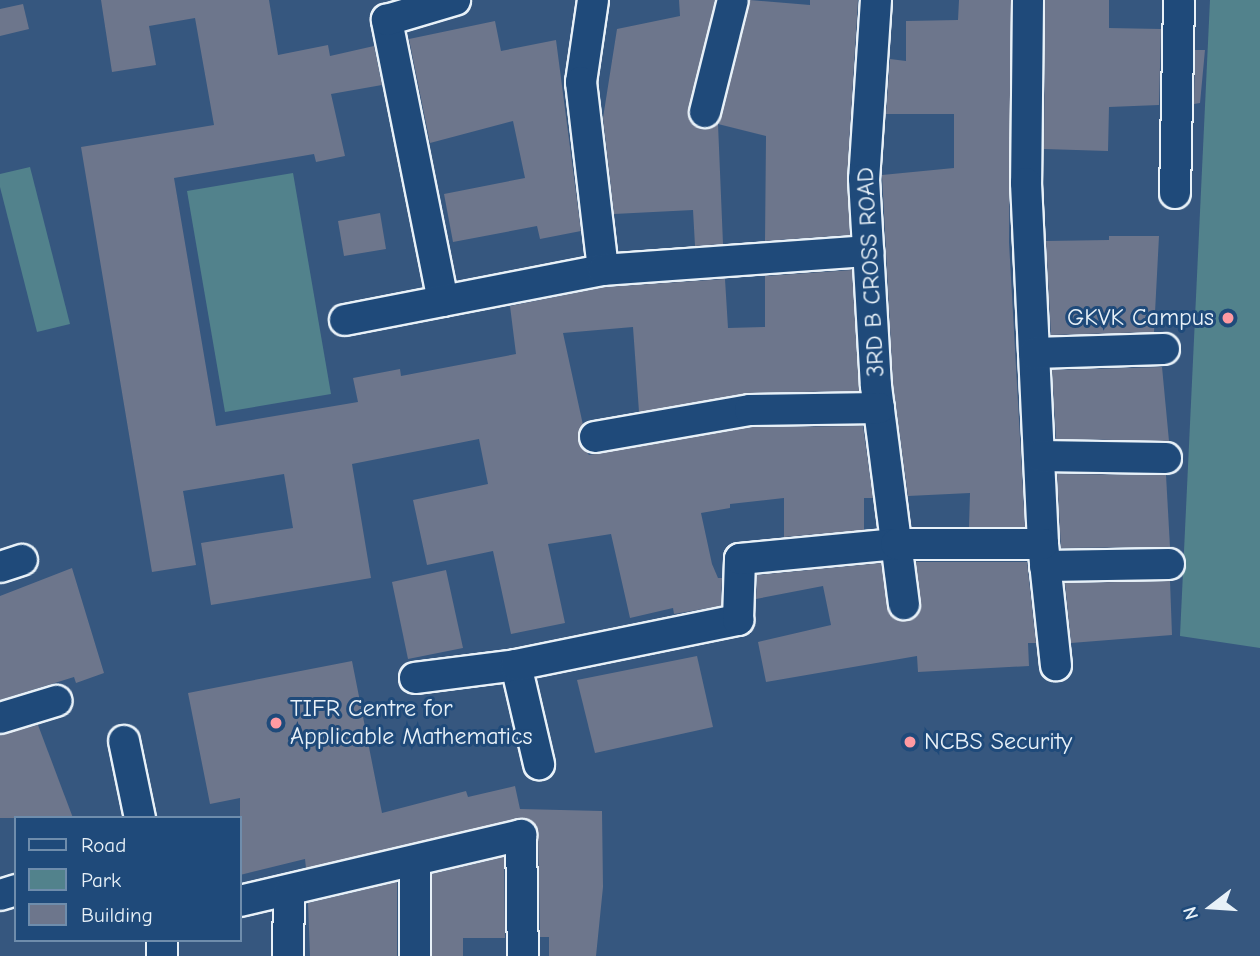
<!DOCTYPE html>
<style>
body{margin:0}
#map{position:relative;width:1260px;height:956px;overflow:hidden;background:#36577f;font-family:"Comic Neue",sans-serif}
div>[style]{position:absolute}
[style*='--x']{left:calc(var(--x)*1px);top:calc(var(--y)*1px);width:calc(var(--w)*1px);rotate:calc(var(--a)*1deg)}
.green>*{inset:0;background:#52828c}
.building>*{inset:0;background:#6d768c}
.roads{filter:drop-shadow(2px 0 #e8f1f8) drop-shadow(-2px 0 #e8f1f8) drop-shadow(0 2px #e8f1f8) drop-shadow(0 -2px #e8f1f8)}
.minor>*{height:30px;margin:-15px;padding:0 15px;transform-origin:15px;border-radius:15px;background:#1f4a7a}
.dots>*{width:19px;height:19px;translate:-50% -50%;box-sizing:border-box;border:4px solid #1f4a7a;border-radius:50%}
span{translate:-50% -50%;white-space:nowrap;text-align:center;line-height:1.15;-webkit-text-stroke:6px #1f4a7a;paint-order:stroke}
.street-label{font-size:24px;color:#e8f1f8}
.poi-label{font-size:24px;color:#e8f1f8}
.right{translate:-100% -50%;text-align:right}
.left{translate:0 -50%;text-align:left}
.legend{position:absolute;left:14px;top:816px;width:228px;height:126px;box-sizing:border-box;background:#1f4a7a;border:2px solid #6f8dac;margin:0;padding:9px 12px;list-style:none;font-size:21px;color:#e8f1f8}
.legend li{display:flex;align-items:center;gap:14px;height:35px}
.legend b{width:35px;border:2px solid #6f8dac}
.north{position:absolute;left:1176px;top:872px;width:70px;height:70px;-webkit-text-stroke:5px #1f4a7a;paint-order:stroke;rotate:253deg;font-size:19px;font-weight:700;line-height:28px;text-align:center;color:#e8f1f8}
.north::after{content:'';display:block;margin:auto;width:24px;height:32px;background:#e8f1f8;clip-path:polygon(50% 0,100% 100%,50% 72%,0 100%)}
</style>
<div id="map">
<div class="green">
<div style="clip-path:polygon(1210px 0,1260px 0,1260px 648px,1180px 636px)"></div>
<div style="clip-path:polygon(30px 167px,70px 324px,37px 332px,0 187px,0 174px)"></div>
<div style="clip-path:polygon(293px 173px,331px 394px,225px 412px,187px 191px)"></div>
</div>
<div class="building">
<div style="clip-path:polygon(101px 0,269px 0,278px 55px,328px 45px,330px 56px,374px 46px,382px 85px,331px 94px,345px 156px,316px 162px,314px 154px,174px 178px,216px 426px,358px 402px,353px 378px,400px 369px,401px 376px,516px 354px,510px 306px,605px 287px,725px 279px,728px 328px,765px 327px,765px 276px,852px 270px,859px 391px,750px 393px,639px 412px,633px 327px,563px 333px,583px 425px,578px 441px,589px 455px,752px 427px,863px 426px,873px 498px,864px 498px,864px 530px,784px 537px,784px 498px,730px 504px,730px 508px,701px 513px,712px 564px,718px 578px,722px 578px,721px 606px,674px 614px,673px 608px,630px 618px,611px 534px,548px 544px,565px 623px,511px 634px,493px 551px,427px 565px,413px 500px,488px 484px,479px 439px,352px 464px,371px 578px,211px 605px,201px 543px,293px 528px,284px 474px,183px 491px,196px 565px,152px 572px,81px 147px,214px 125px,195px 18px,149px 26px,156px 65px,112px 72px)"></div>
<div style="clip-path:polygon(679px 0,715px 0,688px 116px,700px 129px,718px 124px,723px 244px,695px 246px,693px 210px,614px 214px,603px 118px,617px 29px,680px 16px)"></div>
<div style="clip-path:polygon(750px 0,810px 5px,810px 0,858px 0,847px 178px,850px 235px,765px 241px,766px 136px,718px 124px)"></div>
<div style="clip-path:polygon(959px 0,1011px 0,1009px 242px,1025px 527px,969px 527px,970px 493px,908px 496px,893px 384px,882px 175px,954px 168px,954px 114px,886px 114px,890px 59px,906px 61px,906px 21px,958px 20px)"></div>
<div style="clip-path:polygon(1045px 0,1109px 0,1109px 28px,1161px 29px,1159px 105px,1109px 107px,1108px 151px,1044px 149px)"></div>
<div style="clip-path:polygon(23px 4px,29px 29px,0 36px,0 9px)"></div>
<div style="clip-path:polygon(495px 21px,501px 51px,556px 40px,581px 231px,540px 239px,537px 226px,453px 242px,444px 194px,525px 178px,513px 121px,430px 143px,409px 39px)"></div>
<div style="clip-path:polygon(1195px 50px,1205px 50px,1200px 103px,1194px 104px)"></div>
<div style="clip-path:polygon(380px 213px,386px 249px,344px 256px,338px 221px)"></div>
<div style="clip-path:polygon(1109px 236px,1159px 236px,1154px 332px,1051px 335px,1046px 241px,1109px 240px)"></div>
<div style="clip-path:polygon(1162px 367px,1169px 441px,1056px 439px,1052px 370px)"></div>
<div style="clip-path:polygon(1057px 474px,1166px 475px,1170px 547px,1061px 548px)"></div>
<div style="clip-path:polygon(916px 562px,1027px 562px,1036px 643px,1028px 643px,1029px 666px,918px 672px,917px 656px,766px 682px,758px 642px,831px 625px,823px 586px,756px 599px,757px 575px,881px 563px,890px 614px,906px 621px,920px 610px)"></div>
<div style="clip-path:polygon(72px 568px,104px 673px,76px 683px,74px 677px,0 700px,0 596px)"></div>
<div style="clip-path:polygon(446px 570px,463px 648px,408px 659px,392px 582px)"></div>
<div style="clip-path:polygon(1170px 581px,1172px 635px,1071px 643px,1065px 583px)"></div>
<div style="clip-path:polygon(697px 656px,713px 727px,595px 753px,577px 680px)"></div>
<div style="clip-path:polygon(352px 661px,382px 813px,466px 791px,468px 797px,515px 786px,520px 809px,602px 811px,603px 887px,596px 956px,549px 956px,549px 937px,540px 937px,538px 834px,526px 818px,306px 868px,305px 859px,240px 875px,240px 798px,210px 804px,188px 693px)"></div>
<div style="clip-path:polygon(38px 725px,73px 818px,0 818px,0 735px)"></div>
<div style="clip-path:polygon(504px 857px,505px 938px,463px 938px,463px 956px,432px 956px,432px 874px)"></div>
<div style="clip-path:polygon(397px 882px,397px 956px,310px 956px,308px 903px)"></div>
</div>
<div class="roads">
<div class="minor">
<div style="--x:593;--y:0;--w:83;--a:98.3"></div>
<div style="--x:581;--y:82;--w:189;--a:83.3"></div>
<div style="--x:876;--y:0;--w:179;--a:93.8"></div>
<div style="--x:864;--y:179;--w:207;--a:86.7"></div>
<div style="--x:876;--y:386;--w:220;--a:82.7"></div>
<div style="--x:1028;--y:0;--w:183;--a:90.6"></div>
<div style="--x:1026;--y:183;--w:361;--a:87.3"></div>
<div style="--x:1043;--y:544;--w:122;--a:83.9"></div>
<div style="--x:705;--y:112;--w:115;--a:-76"></div>
<div style="--x:1175;--y:193;--w:193;--a:-88.8"></div>
<div style="--x:443;--y:301;--w:287;--a:-101.3"></div>
<div style="--x:387;--y:20;--w:71;--a:-16.4"></div>
<div style="--x:345;--y:320;--w:263;--a:-11"></div>
<div style="--x:603;--y:270;--w:266;--a:-4.1"></div>
<div style="--x:1034;--y:353;--w:130;--a:-1.8"></div>
<div style="--x:595;--y:437;--w:157;--a:-9.9"></div>
<div style="--x:750;--y:410;--w:129;--a:-0.9"></div>
<div style="--x:1039;--y:456;--w:127;--a:0.9"></div>
<div style="--x:1045;--y:566;--w:124;--a:-0.9"></div>
<div style="--x:0;--y:567;--w:23;--a:-18"></div>
<div style="--x:516;--y:665;--w:102;--a:76.9"></div>
<div style="--x:415;--y:678;--w:102;--a:-7.3"></div>
<div style="--x:516;--y:665;--w:227;--a:-11.5"></div>
<div style="--x:738;--y:620;--w:61;--a:-88.1"></div>
<div style="--x:740;--y:559;--w:157;--a:-5.5"></div>
<div style="--x:896;--y:544;--w:147;--a:0"></div>
<div style="--x:0;--y:718;--w:59;--a:-16.9"></div>
<div style="--x:124;--y:741;--w:79;--a:78.3"></div>
<div style="--x:0;--y:895;--w:17;--a:-17"></div>
<div style="--x:240;--y:901;--w:289;--a:-13.2"></div>
<div style="--x:521;--y:835;--w:121;--a:89.1"></div>
<div style="--x:162;--y:940;--w:16;--a:90"></div>
<div style="--x:288;--y:956;--w:64;--a:-89.1"></div>
<div style="--x:415;--y:956;--w:95;--a:-90"></div>
</div>
</div>
<div class="dots">
<div style="left:1228px;top:318px;background:#ff9aa2"></div>
<div style="left:276px;top:723px;background:#ff9aa2"></div>
<div style="left:910px;top:742px;background:#ff9aa2"></div>
</div>
<div class="street-label">
<span style="left:871px;top:272px;rotate:-93deg">3RD B CROSS ROAD</span>
</div>
<div class="poi-label">
<span class="right" style="left:1214px;top:318px">GKVK Campus</span>
<span class="left" style="left:290px;top:723px">TIFR Centre for<br>Applicable Mathematics</span>
<span class="left" style="left:924px;top:742px">NCBS Security</span>
</div>
<ul class="legend">
<li><b style="height:9px;background:#1f4a7a"></b>Road</li>
<li><b style="height:19px;background:#52828c"></b>Park</li>
<li><b style="height:19px;background:#6d768c"></b>Building</li>
</ul>
<div class="north">N</div>
</div>
